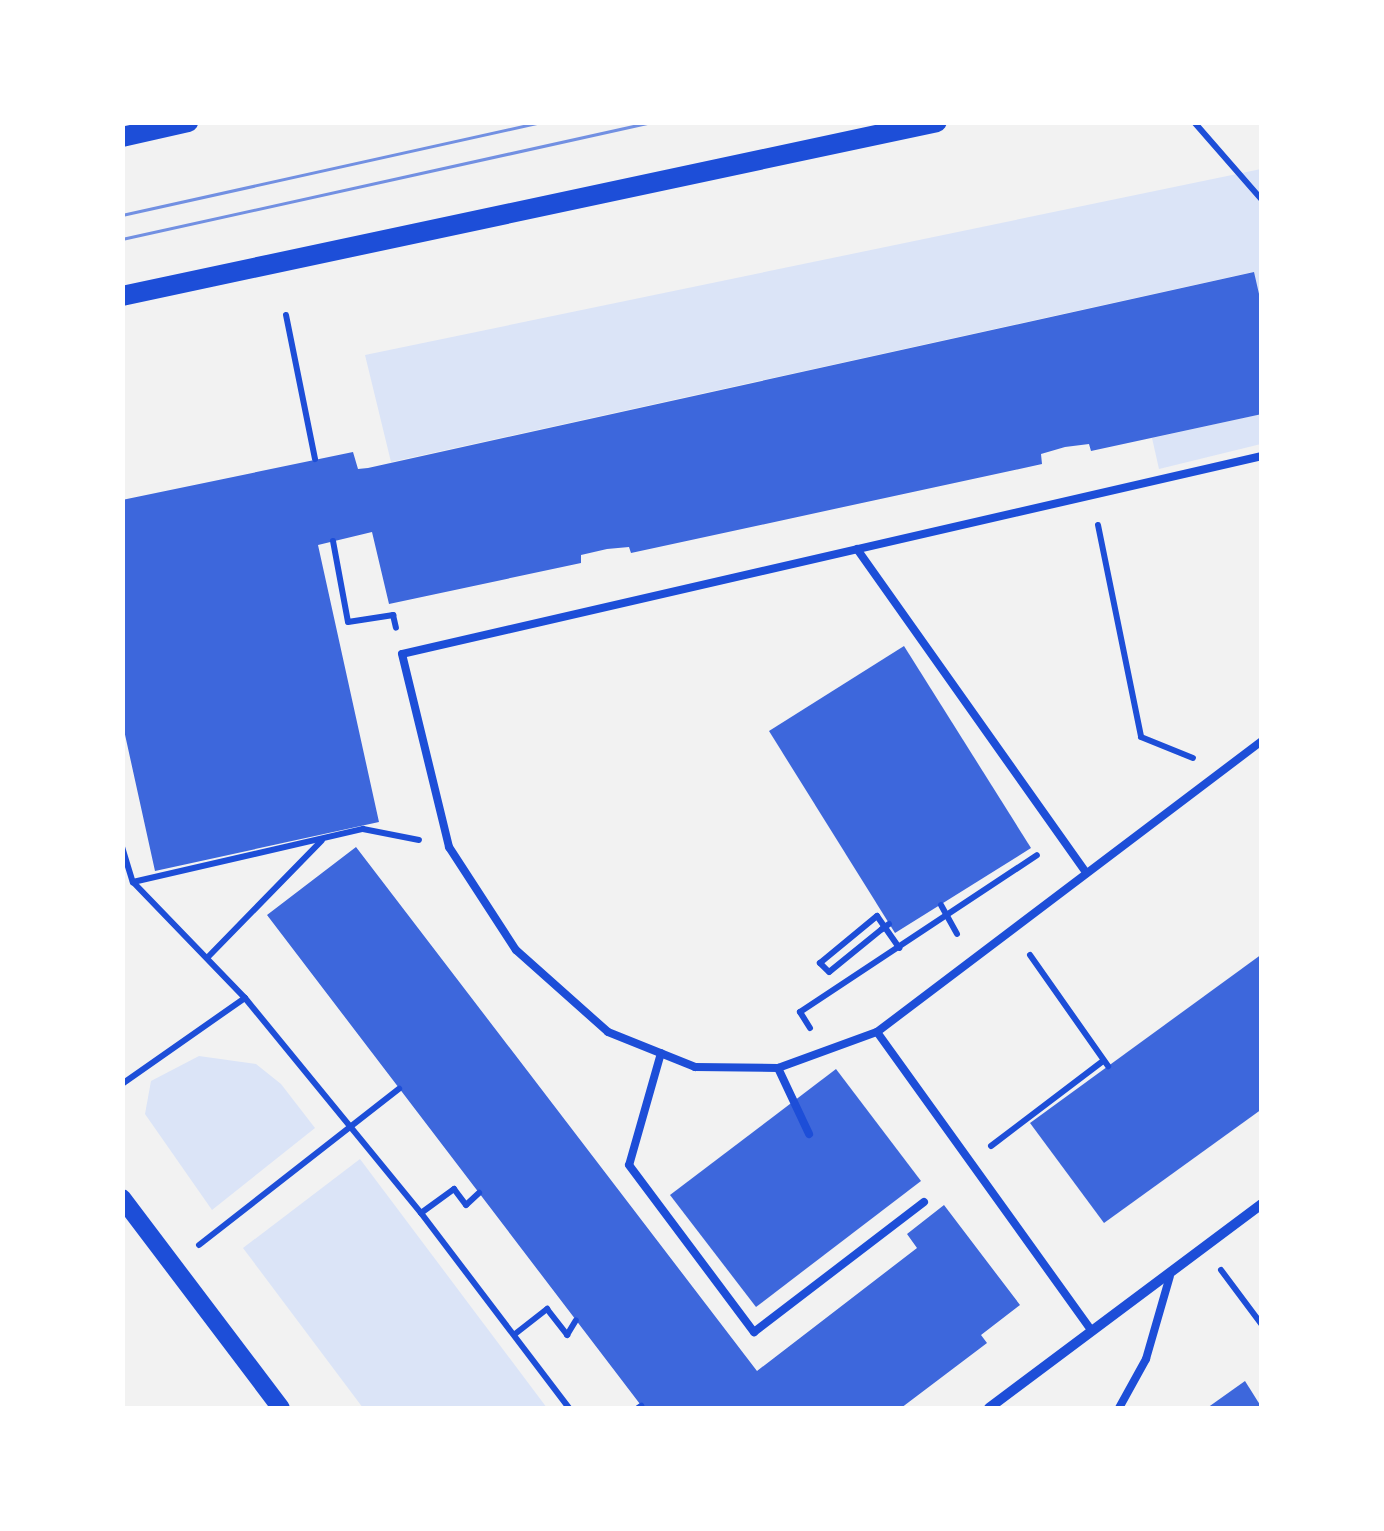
<!DOCTYPE html>
<style>
body{margin:0}
#map{position:relative;width:1384px;height:1531px;overflow:hidden;background:#f2f2f2;font-family:Signika,sans-serif}
div>[style]{position:absolute}
[style*='--x']{left:calc(var(--x)*1px);top:calc(var(--y)*1px);width:calc(var(--w)*1px);rotate:calc(var(--a)*1deg)}
.green>*{inset:0;background:#dbe4f7}
.building>*{inset:0;background:#3d67dc}
.path>*{height:6px;margin:-3px;padding:0 3px;transform-origin:3px;border-radius:3px;background:#1d4ed8}
.service>*{height:8px;margin:-4px;padding:0 4px;transform-origin:4px;border-radius:4px;background:#1d4ed8}
.minor>*{height:10px;margin:-5px;padding:0 5px;transform-origin:5px;border-radius:5px;background:#1d4ed8}
.tertiary>*{height:18px;margin:-9px;padding:0 9px;transform-origin:9px;border-radius:9px;background:#1d4ed8}
.secondary>*{height:20px;margin:-10px;padding:0 10px;transform-origin:10px;border-radius:10px;background:#1d4ed8}
.tram>*{height:2.5px;margin:-1.25px;padding:0 1.25px;transform-origin:1.25px;border-radius:1.25px;background:#7290e2}
span{translate:-50% -50%;white-space:nowrap;text-align:center;line-height:1.15;-webkit-text-stroke:9px #fff;paint-order:stroke}
.frame{position:absolute;inset:0;border:125px solid #fff;pointer-events:none}
</style>
<div id="map">
<div class="green">
<div style="clip-path:polygon(1261px 169px,1261px 307px,1253px 272px,391px 462px,365px 355px)"></div>
<div style="clip-path:polygon(1261px 414px,1261px 444px,1159px 469px,1152px 438px)"></div>
<div style="clip-path:polygon(199px 1056px,256px 1064px,281px 1084px,315px 1128px,212px 1210px,145px 1114px,151px 1081px)"></div>
<div style="clip-path:polygon(360px 1159px,547px 1408px,363px 1408px,243px 1248px)"></div>
</div>
<div class="building">
<div style="clip-path:polygon(1254px 272px,1262px 307px,1262px 414px,1091px 451px,1089px 444px,1065px 447px,1041px 454px,1042px 464px,631px 553px,629px 547px,607px 549px,581px 555px,581px 563px,389px 604px,372px 532px,318px 545px,379px 822px,155px 871px,122px 721px,122px 500px,353px 452px,358px 469px,368px 468px)"></div>
<div style="clip-path:polygon(904px 646px,1031px 848px,895px 933px,769px 731px)"></div>
<div style="clip-path:polygon(356px 847px,757px 1371px,917px 1248px,907px 1234px,944px 1205px,1020px 1305px,981px 1335px,987px 1343px,901px 1408px,643px 1408px,267px 915px)"></div>
<div style="clip-path:polygon(1262px 954px,1262px 1109px,1104px 1223px,1030px 1123px)"></div>
<div style="clip-path:polygon(836px 1069px,921px 1181px,756px 1307px,670px 1195px)"></div>
<div style="clip-path:polygon(1245px 1381px,1262px 1408px,1207px 1408px)"></div>
</div>
<div class="path">
<div style="--x:1194;--y:122;--w:103;--a:48.9"></div>
<div style="--x:286;--y:315;--w:147;--a:78.6"></div>
<div style="--x:1098;--y:525;--w:216;--a:78.5"></div>
<div style="--x:1141;--y:737;--w:56;--a:22"></div>
<div style="--x:333;--y:541;--w:82;--a:79.5"></div>
<div style="--x:348;--y:622;--w:46;--a:-8.8"></div>
<div style="--x:393;--y:615;--w:13;--a:77"></div>
<div style="--x:122;--y:847;--w:37;--a:73"></div>
<div style="--x:133;--y:882;--w:161;--a:46"></div>
<div style="--x:245;--y:998;--w:278;--a:50.7"></div>
<div style="--x:421;--y:1213;--w:245;--a:52.8"></div>
<div style="--x:133;--y:882;--w:236;--a:-13"></div>
<div style="--x:363;--y:829;--w:57;--a:11.1"></div>
<div style="--x:941;--y:905;--w:33;--a:61"></div>
<div style="--x:889;--y:924;--w:9;--a:144"></div>
<div style="--x:882;--y:929;--w:68;--a:140.9"></div>
<div style="--x:829;--y:972;--w:13;--a:-135"></div>
<div style="--x:820;--y:963;--w:74;--a:-39.5"></div>
<div style="--x:877;--y:916;--w:39;--a:55"></div>
<div style="--x:1030;--y:955;--w:136;--a:54.9"></div>
<div style="--x:208;--y:957;--w:163;--a:-45.7"></div>
<div style="--x:810;--y:1028;--w:19;--a:-122"></div>
<div style="--x:800;--y:1012;--w:284;--a:-33.5"></div>
<div style="--x:122;--y:1084;--w:150;--a:-35"></div>
<div style="--x:991;--y:1146;--w:141;--a:-37.2"></div>
<div style="--x:421;--y:1213;--w:41;--a:-36"></div>
<div style="--x:454;--y:1189;--w:20;--a:53"></div>
<div style="--x:466;--y:1205;--w:18;--a:-43"></div>
<div style="--x:199;--y:1245;--w:254;--a:-38"></div>
<div style="--x:1221;--y:1270;--w:69;--a:53.3"></div>
<div style="--x:515;--y:1334;--w:41;--a:-38"></div>
<div style="--x:547;--y:1309;--w:33;--a:52"></div>
<div style="--x:567;--y:1335;--w:17;--a:-59"></div>
<div style="--x:638;--y:1408;--w:4;--a:-34"></div>
</div>
<div class="service">
<div style="--x:1262;--y:456;--w:882;--a:167.03"></div>
<div style="--x:402;--y:654;--w:199;--a:76.3"></div>
<div style="--x:449;--y:847;--w:123;--a:57"></div>
<div style="--x:516;--y:950;--w:123;--a:41.7"></div>
<div style="--x:608;--y:1032;--w:94;--a:21.9"></div>
<div style="--x:695;--y:1067;--w:83;--a:0.7"></div>
<div style="--x:778;--y:1068;--w:105;--a:-20"></div>
<div style="--x:877;--y:1032;--w:483;--a:-37.1"></div>
<div style="--x:857;--y:549;--w:397;--a:54.7"></div>
<div style="--x:877;--y:1032;--w:368;--a:54.3"></div>
<div style="--x:661;--y:1053;--w:116;--a:105.9"></div>
<div style="--x:629;--y:1165;--w:209;--a:53.2"></div>
<div style="--x:754;--y:1332;--w:214;--a:-37.4"></div>
<div style="--x:778;--y:1068;--w:73;--a:64.8"></div>
<div style="--x:1119;--y:1408;--w:56;--a:-61.1"></div>
<div style="--x:1146;--y:1359;--w:86;--a:-73.9"></div>
</div>
<div class="minor">
<div style="--x:989;--y:1408;--w:341;--a:-36.8"></div>
</div>
<div class="tertiary">
<div style="--x:122;--y:1198;--w:263;--a:52.9"></div>
</div>
<div class="secondary">
<div style="--x:122;--y:137;--w:68;--a:-12.8"></div>
<div style="--x:122;--y:296;--w:833;--a:-12.05"></div>
</div>
<div class="tram">
<div style="--x:122;--y:215;--w:430;--a:-12.5"></div>
<div style="--x:122;--y:239;--w:543;--a:-12.45"></div>
</div>
<div class="frame"></div>
</div>
